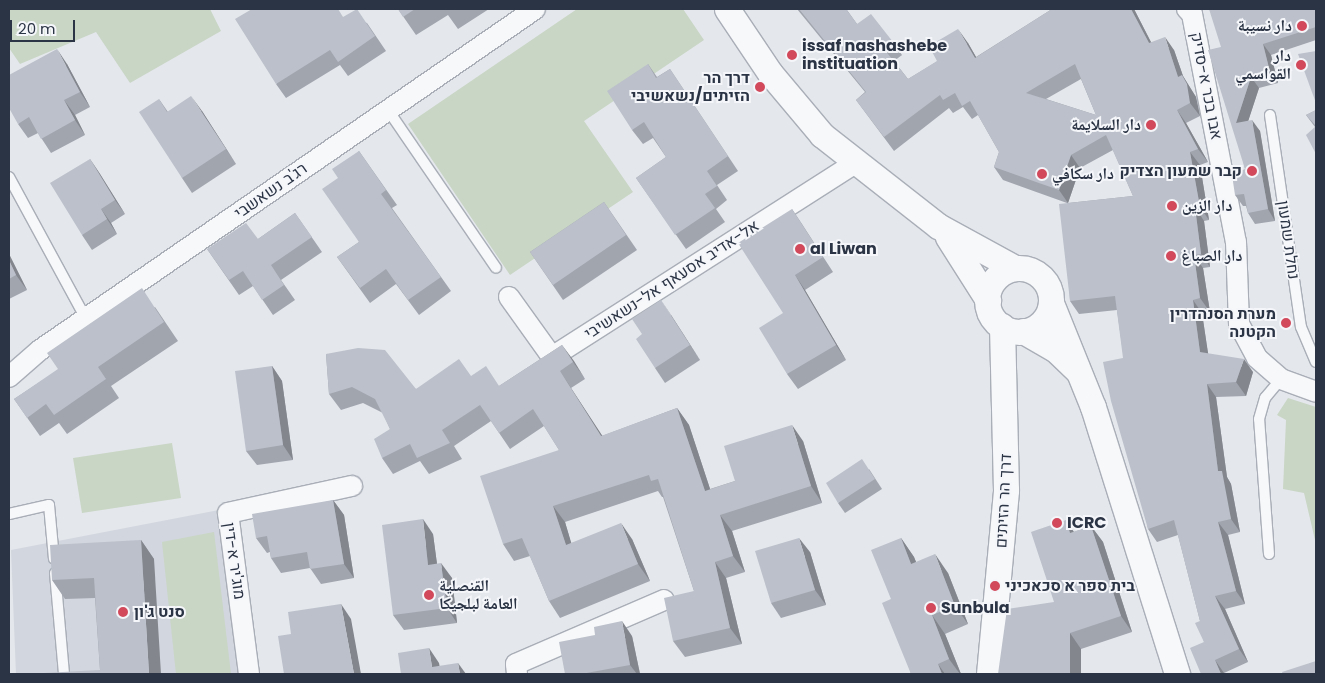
<!DOCTYPE html>
<meta charset="utf-8">
<style>
body{margin:0}
#map{position:relative;width:1325px;height:683px;overflow:hidden;background:#e4e7ec;font-family:Poppins,"Noto Naskh Arabic",Heebo,sans-serif}
div>[style]{position:absolute}
[style*='--x']{left:calc(var(--x)*1px);top:calc(var(--y)*1px);width:calc(var(--w)*1px);rotate:calc(var(--a)*1deg)}
.built>*{inset:0;background:#d2d6de}
.green>*{inset:0;background:#c9d6c5}
.roads{filter:drop-shadow(1px 0 #a9aeb7) drop-shadow(-1px 0 #a9aeb7) drop-shadow(0 1px #a9aeb7) drop-shadow(0 -1px #a9aeb7)}
.service>*{height:10px;margin:-5px;padding:0 5px;transform-origin:5px;border-radius:5px;background:#f7f8fa}
.minor>*{height:20px;margin:-10px;padding:0 10px;transform-origin:10px;border-radius:10px;background:#f7f8fa}
.tertiary>*{height:25px;margin:-12.5px;padding:0 12.5px;transform-origin:12.5px;border-radius:12.5px;background:#f7f8fa}
.tertiary>.ring{margin:-12.5px;padding:0;box-sizing:content-box;background:none;border:25px solid #f7f8fa;border-radius:50%}
.wall>*{inset:0;background:#a1a5ae}
.shaded-wall>*{inset:0;background:#83868d}
.building>*{inset:0;background:#bbc0ca}
.dots>*{width:14px;height:14px;translate:-50% -50%;box-sizing:border-box;border:2px solid #f4f6f9;border-radius:50%}
span{translate:-50% -50%;white-space:nowrap;text-align:center;line-height:1.15;-webkit-text-stroke:4px #f4f6f9;paint-order:stroke}
.poi-label{font-size:16px;color:#2b3445;font-weight:700}
.right{translate:-100% -50%;text-align:right}
.left{translate:0 -50%;text-align:left}
.street-label{font-size:16px;color:#2b3445}
.frame{position:absolute;inset:0;border:10px solid #2b3445;pointer-events:none}
.scale{position:absolute;left:10px;top:20px;width:65px;height:22px;box-sizing:border-box;border:2px solid #2b3445;border-top:0;padding-left:6px;font-size:15px;line-height:18px;white-space:nowrap;color:#2b3445;-webkit-text-stroke:4px #f4f6f9;paint-order:stroke}
</style>
<div id="map">
<div class="built">
<div style="clip-path:polygon(219px 510px,241px 674px,16px 674px,11px 550px)"></div>
</div>
<div class="green">
<div style="clip-path:polygon(9px 9px,210px 9px,221px 31px,130px 83px,96px 32px,20px 64px,9px 48px)"></div>
<div style="clip-path:polygon(577px 9px,683px 9px,704px 40px,584px 121px,633px 192px,510px 275px,408px 124px)"></div>
<div style="clip-path:polygon(1288px 398px,1316px 407px,1315px 540px,1304px 493px,1283px 489px,1286px 420px,1277px 415px)"></div>
<div style="clip-path:polygon(172px 443px,181px 498px,82px 513px,73px 458px)"></div>
<div style="clip-path:polygon(214px 532px,231px 674px,176px 674px,162px 542px)"></div>
</div>
<div class="roads">
<div class="service">
<div style="--x:388;--y:110;--w:191;--a:55.6"></div>
<div style="--x:1270;--y:115;--w:214;--a:81.7"></div>
<div style="--x:1301;--y:327;--w:38;--a:67"></div>
<div style="--x:9;--y:177;--w:162;--a:61.5"></div>
<div style="--x:9;--y:514;--w:41;--a:-12.7"></div>
<div style="--x:49;--y:505;--w:54;--a:84.7"></div>
<div style="--x:1269;--y:554;--w:135;--a:-94.2"></div>
<div style="--x:1259;--y:419;--w:22;--a:-74"></div>
<div style="--x:1265;--y:398;--w:25;--a:-50"></div>
<div style="--x:55;--y:573;--w:101;--a:84.9"></div>
</div>
<div class="minor">
<div style="--x:1187;--y:9;--w:7;--a:45"></div>
<div style="--x:1192;--y:14;--w:232;--a:79.1"></div>
<div style="--x:1236;--y:242;--w:82;--a:87.9"></div>
<div style="--x:1239;--y:324;--w:38;--a:62"></div>
<div style="--x:1257;--y:358;--w:32;--a:41"></div>
<div style="--x:1281;--y:379;--w:37;--a:20"></div>
<div style="--x:509;--y:297;--w:74;--a:54.4"></div>
<div style="--x:552;--y:357;--w:360;--a:-32.6"></div>
<div style="--x:9;--y:377;--w:41;--a:-41.1"></div>
<div style="--x:40;--y:350;--w:601;--a:-34.56"></div>
<div style="--x:249;--y:674;--w:162;--a:-97.4"></div>
<div style="--x:228;--y:513;--w:127;--a:-12.3"></div>
<div style="--x:517;--y:674;--w:10;--a:-96"></div>
<div style="--x:516;--y:664;--w:161;--a:-23.4"></div>
</div>
<div class="tertiary">
<div style="--x:727;--y:9;--w:77;--a:56.1"></div>
<div style="--x:770;--y:73;--w:81;--a:50"></div>
<div style="--x:822;--y:135;--w:147;--a:38.1"></div>
<div style="--x:938;--y:226;--w:88;--a:28.6"></div>
<div style="--x:948;--y:237;--w:75;--a:57.6"></div>
<div class="ring" style="left:987px;top:268px;width:39px;height:39px"></div>
<div style="--x:1051;--y:303;--w:112;--a:68"></div>
<div style="--x:1093;--y:407;--w:280;--a:72.5"></div>
<div style="--x:1023;--y:331;--w:38;--a:30"></div>
<div style="--x:1056;--y:350;--w:30;--a:44"></div>
<div style="--x:989;--y:674;--w:185;--a:-84.7"></div>
<div style="--x:1006;--y:490;--w:164;--a:-91.4"></div>
</div>
</div>
<div class="wall">
<div style="clip-path:polygon(398px 9px,489px 9px,458px 29px,448px 15px,416px 35px)"></div>
<div style="clip-path:polygon(evenodd,797px 9px,848px 9px,847px 10px,857px 24px,893px 42px,902px 55px,894px 61px,908px 79px,968px 43px,976px 57px,1052px 9px,1134px 9px,1151px 42px,1174px 50px,1183px 76px,1191px 89px,1196px 97px,1200px 116px,1186px 123px,1208px 162px,1200px 165px,1209px 220px,1204px 221px,1210px 267px,1203px 268px,1210px 312px,1202px 313px,1208px 354px,1253px 372px,1246px 396px,1216px 397px,1227px 477px,1231px 484px,1240px 532px,1228px 535px,1245px 604px,1225px 609px,1248px 662px,1224px 673px,1201px 674px,1204px 642px,1200px 621px,1178px 535px,1157px 542px,1148px 529px,1117px 310px,1079px 314px,1070px 301px,1067px 203px,1003px 180px,994px 167px,999px 152px,978px 115px,972px 119px,963px 107px,953px 113px,949px 108px,894px 151px,856px 100px,865px 92px,797px 9px,1081px 79px,1096px 115px,1046px 99px,1081px 79px,797px 9px,1113px 150px,1133px 196px,1068px 203px,1080px 168px,1113px 150px)"></div>
<div style="clip-path:polygon(1316px 9px,1316px 40px,1271px 55px,1278px 83px,1259px 88px,1248px 121px,1260px 131px,1275px 221px,1255px 224px,1248px 213px,1246px 206px,1243px 206px,1235px 195px,1245px 169px,1221px 47px)"></div>
<div style="clip-path:polygon(344px 17px,367px 23px,386px 51px,348px 76px,340px 65px,286px 98px,276px 84px)"></div>
<div style="clip-path:polygon(67px 64px,90px 107px,75px 115px,85px 135px,51px 153px,38px 133px,28px 138px,18px 124px)"></div>
<div style="clip-path:polygon(648px 64px,657px 77px,670px 69px,738px 171px,717px 185px,727px 200px,716px 209px,725px 222px,686px 249px,636px 178px,666px 157px,653px 138px,643px 144px,632px 130px)"></div>
<div style="clip-path:polygon(159px 99px,168px 112px,202px 111px,236px 164px,192px 193px,182px 178px)"></div>
<div style="clip-path:polygon(1316px 110px,1316px 154px,1315px 127px,1306px 115px)"></div>
<div style="clip-path:polygon(359px 151px,397px 205px,392px 208px,451px 291px,419px 315px,396px 284px,370px 303px,337px 257px,359px 242px,338px 178px)"></div>
<div style="clip-path:polygon(90px 159px,100px 174px,125px 214px,111px 223px,117px 234px,92px 250px,82px 235px)"></div>
<div style="clip-path:polygon(604px 202px,637px 250px,563px 300px,530px 252px)"></div>
<div style="clip-path:polygon(792px 209px,802px 224px,833px 272px,805px 290px,846px 360px,798px 389px,787px 374px,783px 313px)"></div>
<div style="clip-path:polygon(295px 213px,322px 252px,281px 280px,295px 300px,273px 315px,253px 286px,239px 295px,207px 249px,258px 239px)"></div>
<div style="clip-path:polygon(9px 254px,27px 290px,9px 299px)"></div>
<div style="clip-path:polygon(155px 307px,178px 341px,111px 386px,119px 398px,67px 434px,59px 423px,40px 436px,14px 399px)"></div>
<div style="clip-path:polygon(671px 315px,700px 360px,665px 383px,655px 368px)"></div>
<div style="clip-path:polygon(562px 345px,585px 379px,571px 388px,602px 436px,677px 408px,689px 425px,710px 489px,735px 481px,803px 441px,822px 503px,732px 531px,745px 572px,726px 578px,742px 644px,685px 657px,673px 641px,694px 591px,663px 497px,662px 497px,658px 491px,565px 522px,571px 543px,632px 539px,650px 581px,560px 618px,549px 601px,530px 556px,514px 561px,503px 544px,559px 450px,544px 426px,510px 449px,491px 421px,454px 446px,462px 459px,429px 474px,420px 461px,393px 474px,382px 458px,390px 429px,383px 413px,363px 403px,341px 410px,329px 394px,326px 354px,416px 389px,471px 376px,499px 386px)"></div>
<div style="clip-path:polygon(272px 366px,282px 381px,293px 460px,257px 465px,246px 451px)"></div>
<div style="clip-path:polygon(869px 469px,882px 489px,845px 513px,838px 503px)"></div>
<div style="clip-path:polygon(333px 500px,344px 515px,354px 578px,321px 584px,310px 568px,281px 573px,271px 558px,270px 552px,267px 553px,256px 538px)"></div>
<div style="clip-path:polygon(1066px 520px,1074px 532px,1091px 526px,1103px 542px,1132px 632px,1081px 649px,1081px 674px,1054px 602px)"></div>
<div style="clip-path:polygon(433px 534px,437px 564px,452px 578px,457px 623px,404px 630px,393px 615px)"></div>
<div style="clip-path:polygon(901px 538px,914px 557px,916px 562px,948px 573px,968px 624px,945px 634px,961px 674px,911px 674px,891px 599px)"></div>
<div style="clip-path:polygon(141px 540px,154px 559px,100px 670px,95px 598px,65px 599px,52px 580px)"></div>
<div style="clip-path:polygon(810px 552px,826px 605px,781px 618px,771px 603px)"></div>
<div style="clip-path:polygon(632px 636px,640px 674px,565px 674px)"></div>
</div>
<div class="shaded-wall">
<div style="clip-path:polygon(1131px 9px,1134px 9px,1158px 56px,1149px 43px)"></div>
<div style="clip-path:polygon(958px 29px,968px 43px,984px 71px,975px 58px)"></div>
<div style="clip-path:polygon(1165px 37px,1174px 50px,1183px 76px,1191px 89px,1196px 97px,1200px 116px,1190px 103px,1178px 77px)"></div>
<div style="clip-path:polygon(1263px 44px,1271px 55px,1278px 83px,1270px 72px)"></div>
<div style="clip-path:polygon(57px 49px,67px 64px,90px 107px,80px 92px)"></div>
<div style="clip-path:polygon(1251px 77px,1259px 88px,1244px 134px,1236px 123px)"></div>
<div style="clip-path:polygon(191px 96px,202px 111px,236px 164px,226px 149px)"></div>
<div style="clip-path:polygon(64px 100px,75px 115px,85px 135px,75px 120px)"></div>
<div style="clip-path:polygon(1177px 110px,1186px 123px,1208px 162px,1198px 149px)"></div>
<div style="clip-path:polygon(1252px 120px,1260px 131px,1275px 221px,1268px 209px)"></div>
<div style="clip-path:polygon(1190px 152px,1200px 165px,1209px 220px,1200px 207px)"></div>
<div style="clip-path:polygon(1071px 155px,1080px 168px,1068px 203px,1059px 190px)"></div>
<div style="clip-path:polygon(90px 159px,100px 174px,125px 214px,115px 200px)"></div>
<div style="clip-path:polygon(1195px 207px,1204px 221px,1210px 267px,1201px 254px)"></div>
<div style="clip-path:polygon(101px 209px,111px 223px,117px 234px,107px 219px)"></div>
<div style="clip-path:polygon(9px 254px,27px 290px,16px 275px,9px 260px)"></div>
<div style="clip-path:polygon(1194px 255px,1203px 268px,1210px 312px,1200px 298px)"></div>
<div style="clip-path:polygon(795px 275px,805px 290px,846px 360px,836px 345px)"></div>
<div style="clip-path:polygon(661px 300px,671px 315px,700px 360px,690px 345px)"></div>
<div style="clip-path:polygon(1193px 300px,1202px 313px,1210px 366px,1200px 352px)"></div>
<div style="clip-path:polygon(562px 345px,574px 361px,585px 379px,573px 362px)"></div>
<div style="clip-path:polygon(1244px 359px,1253px 372px,1246px 396px,1236px 382px)"></div>
<div style="clip-path:polygon(272px 366px,282px 381px,293px 460px,283px 445px)"></div>
<div style="clip-path:polygon(560px 371px,571px 388px,613px 452px,601px 436px)"></div>
<div style="clip-path:polygon(1207px 384px,1216px 397px,1227px 477px,1231px 484px,1240px 532px,1231px 519px,1218px 471px)"></div>
<div style="clip-path:polygon(677px 408px,689px 425px,716px 507px,705px 491px)"></div>
<div style="clip-path:polygon(792px 425px,803px 441px,822px 503px,811px 486px)"></div>
<div style="clip-path:polygon(333px 500px,344px 515px,354px 578px,344px 564px)"></div>
<div style="clip-path:polygon(553px 506px,565px 522px,577px 562px,566px 545px)"></div>
<div style="clip-path:polygon(720px 515px,732px 531px,745px 572px,733px 556px)"></div>
<div style="clip-path:polygon(423px 519px,433px 534px,439px 579px,428px 565px)"></div>
<div style="clip-path:polygon(1066px 520px,1077px 537px,1070px 533px)"></div>
<div style="clip-path:polygon(1218px 522px,1228px 535px,1245px 604px,1236px 591px)"></div>
<div style="clip-path:polygon(621px 523px,632px 539px,650px 581px,638px 564px)"></div>
<div style="clip-path:polygon(1091px 526px,1103px 542px,1132px 632px,1121px 616px)"></div>
<div style="clip-path:polygon(799px 538px,810px 552px,826px 605px,815px 590px)"></div>
<div style="clip-path:polygon(901px 538px,914px 557px,924px 582px,911px 564px)"></div>
<div style="clip-path:polygon(141px 540px,154px 559px,161px 674px,149px 674px)"></div>
<div style="clip-path:polygon(935px 554px,948px 573px,968px 624px,955px 606px)"></div>
<div style="clip-path:polygon(715px 562px,726px 578px,742px 644px,730px 628px)"></div>
<div style="clip-path:polygon(441px 563px,452px 578px,457px 623px,447px 608px)"></div>
<div style="clip-path:polygon(1215px 596px,1225px 609px,1248px 662px,1239px 649px)"></div>
<div style="clip-path:polygon(341px 604px,351px 619px,361px 674px,354px 674px)"></div>
<div style="clip-path:polygon(932px 615px,945px 634px,961px 674px,960px 674px,949px 659px)"></div>
<div style="clip-path:polygon(622px 621px,632px 636px,640px 674px,637px 674px,630px 665px)"></div>
<div style="clip-path:polygon(1070px 633px,1081px 649px,1081px 674px,1070px 674px)"></div>
<div style="clip-path:polygon(429px 648px,439px 663px,441px 674px,432px 667px)"></div>
<div style="clip-path:polygon(1215px 660px,1224px 673px,1225px 674px,1221px 674px)"></div>
<div style="clip-path:polygon(458px 663px,466px 674px,460px 674px)"></div>
<div style="clip-path:polygon(938px 664px,945px 674px,942px 674px)"></div>
</div>
<div class="building">
<div style="clip-path:polygon(252px 9px,338px 9px,343px 17px,357px 9px,375px 36px,338px 62px,330px 50px,276px 84px,235px 19px)"></div>
<div style="clip-path:polygon(398px 9px,415px 9px,403px 17px)"></div>
<div style="clip-path:polygon(evenodd,799px 9px,846px 9px,857px 24px,871px 14px,893px 42px,884px 49px,908px 79px,937px 61px,929px 46px,958px 29px,975px 58px,1052px 9px,1131px 9px,1149px 43px,1165px 37px,1178px 77px,1182px 75px,1187px 84px,1190px 103px,1177px 110px,1198px 149px,1190px 152px,1200px 207px,1195px 207px,1201px 254px,1194px 255px,1200px 298px,1193px 300px,1200px 352px,1244px 359px,1236px 382px,1207px 384px,1218px 471px,1222px 471px,1231px 519px,1218px 522px,1236px 591px,1215px 596px,1239px 649px,1215px 660px,1221px 674px,1201px 674px,1190px 648px,1204px 642px,1195px 623px,1200px 621px,1174px 520px,1148px 529px,1111px 401px,1103px 362px,1123px 358px,1115px 296px,1070px 301px,1059px 204px,1133px 196px,1106px 135px,1071px 155px,1059px 190px,994px 167px,999px 152px,970px 101px,962px 106px,955px 93px,943px 100px,940px 95px,884px 137px,856px 100px,866px 92px,799px 9px,1075px 64px,1096px 115px,1026px 93px,1075px 64px)"></div>
<div style="clip-path:polygon(1209px 9px,1264px 9px,1264px 10px,1267px 9px,1316px 9px,1316px 27px,1263px 44px,1270px 72px,1251px 77px,1236px 123px,1252px 120px,1268px 209px,1248px 213px,1244px 194px,1235px 195px,1232px 175px,1245px 169px,1208px 50px,1221px 47px)"></div>
<div style="clip-path:polygon(57px 49px,80px 92px,64px 100px,75px 120px,41px 139px,29px 117px,18px 124px,9px 108px,9px 75px)"></div>
<div style="clip-path:polygon(1316px 51px,1316px 103px,1298px 54px)"></div>
<div style="clip-path:polygon(648px 64px,656px 78px,670px 69px,728px 156px,707px 171px,717px 186px,705px 194px,715px 208px,675px 235px,636px 178px,666px 157px,644px 122px,632px 130px,607px 91px)"></div>
<div style="clip-path:polygon(191px 96px,226px 149px,182px 178px,139px 112px,159px 99px,167px 112px)"></div>
<div style="clip-path:polygon(1316px 110px,1316px 126px,1306px 115px)"></div>
<div style="clip-path:polygon(1316px 126px,1316px 154px,1306px 135px)"></div>
<div style="clip-path:polygon(359px 151px,386px 190px,381px 194px,441px 277px,408px 300px,386px 269px,360px 288px,337px 257px,359px 242px,322px 189px,338px 178px,332px 169px)"></div>
<div style="clip-path:polygon(90px 159px,115px 200px,101px 209px,107px 219px,82px 235px,50px 183px)"></div>
<div style="clip-path:polygon(604px 202px,626px 235px,553px 285px,530px 252px)"></div>
<div style="clip-path:polygon(792px 209px,823px 257px,795px 275px,836px 345px,787px 374px,759px 328px,783px 313px,738px 243px)"></div>
<div style="clip-path:polygon(295px 213px,312px 237px,271px 265px,284px 285px,262px 300px,243px 271px,229px 280px,207px 249px,246px 223px,258px 239px)"></div>
<div style="clip-path:polygon(9px 260px,16px 275px,9px 279px)"></div>
<div style="clip-path:polygon(142px 288px,164px 322px,98px 367px,106px 379px,54px 415px,46px 404px,27px 418px,14px 399px,58px 369px,47px 353px)"></div>
<div style="clip-path:polygon(661px 300px,690px 345px,655px 368px,636px 339px,642px 334px,632px 319px)"></div>
<div style="clip-path:polygon(562px 345px,573px 362px,560px 371px,601px 436px,677px 408px,705px 491px,735px 481px,724px 446px,792px 425px,811px 486px,720px 515px,733px 556px,715px 562px,730px 628px,673px 641px,664px 598px,694px 591px,658px 479px,651px 481px,649px 475px,553px 506px,566px 545px,621px 523px,638px 564px,549px 601px,522px 538px,503px 544px,480px 476px,559px 450px,533px 409px,499px 433px,480px 405px,442px 430px,450px 443px,417px 458px,410px 444px,382px 458px,374px 439px,390px 429px,375px 399px,352px 387px,329px 394px,326px 354px,358px 348px,385px 350px,416px 389px,459px 359px,471px 376px,486px 366px,499px 386px)"></div>
<div style="clip-path:polygon(272px 366px,283px 445px,246px 451px,235px 371px)"></div>
<div style="clip-path:polygon(862px 459px,875px 479px,838px 503px,826px 483px)"></div>
<div style="clip-path:polygon(333px 500px,344px 564px,310px 569px,307px 552px,271px 558px,267px 536px,256px 538px,252px 514px)"></div>
<div style="clip-path:polygon(423px 519px,428px 565px,441px 563px,447px 608px,393px 615px,382px 525px)"></div>
<div style="clip-path:polygon(1066px 520px,1070px 533px,1091px 526px,1121px 616px,1070px 633px,1070px 674px,998px 674px,1007px 609px,1054px 602px,1031px 532px)"></div>
<div style="clip-path:polygon(799px 538px,815px 590px,771px 603px,755px 551px)"></div>
<div style="clip-path:polygon(901px 538px,911px 564px,935px 554px,955px 606px,932px 615px,949px 659px,938px 664px,942px 674px,911px 674px,882px 603px,891px 599px,871px 550px)"></div>
<div style="clip-path:polygon(141px 540px,149px 674px,25px 674px,100px 670px,94px 578px,52px 580px,50px 545px)"></div>
<div style="clip-path:polygon(341px 604px,354px 674px,284px 674px,278px 636px,291px 634px,288px 612px)"></div>
<div style="clip-path:polygon(622px 621px,630px 665px,581px 674px,565px 674px,559px 642px,595px 635px,594px 627px)"></div>
<div style="clip-path:polygon(429px 648px,432px 667px,458px 663px,460px 674px,401px 674px,398px 653px)"></div>
<div style="clip-path:polygon(1316px 661px,1316px 674px,1283px 674px,1282px 672px)"></div>
</div>
<div class="dots">
<div style="left:1302px;top:26px;background:#d1495b"></div>
<div style="left:792px;top:55px;background:#d1495b"></div>
<div style="left:1301px;top:65px;background:#d1495b"></div>
<div style="left:760px;top:87px;background:#d1495b"></div>
<div style="left:1151px;top:125px;background:#d1495b"></div>
<div style="left:1252px;top:171px;background:#d1495b"></div>
<div style="left:1042px;top:174px;background:#d1495b"></div>
<div style="left:1172px;top:206px;background:#d1495b"></div>
<div style="left:800px;top:249px;background:#d1495b"></div>
<div style="left:1171px;top:256px;background:#d1495b"></div>
<div style="left:1286px;top:323px;background:#d1495b"></div>
<div style="left:1057px;top:523px;background:#d1495b"></div>
<div style="left:995px;top:586px;background:#d1495b"></div>
<div style="left:429px;top:595px;background:#d1495b"></div>
<div style="left:931px;top:608px;background:#d1495b"></div>
<div style="left:123px;top:612px;background:#d1495b"></div>
</div>
<div class="poi-label">
<span class="right" style="left:1292px;top:26px">دار نسيبة</span>
<span class="left" style="left:802px;top:55px">issaf nashashebe<br>instituation</span>
<span class="right" style="left:1291px;top:65px">دار<br>القواسمي</span>
<span class="right" style="left:750px;top:87px">דרך הר<br>הזיתים/נשאשיבי</span>
<span class="right" style="left:1141px;top:125px">دار السلايمة</span>
<span class="right" style="left:1242px;top:171px">קבר שמעון הצדיק</span>
<span class="left" style="left:1052px;top:174px">دار سكافي</span>
<span class="left" style="left:1182px;top:206px">دار الزين</span>
<span class="left" style="left:810px;top:249px">al Liwan</span>
<span class="left" style="left:1181px;top:256px">دار الصباغ</span>
<span class="right" style="left:1276px;top:323px">מערת הסנהדרין<br>הקטנה</span>
<span class="left" style="left:1067px;top:523px">ICRC</span>
<span class="left" style="left:439px;top:595px">القنصلية<br>العامة لبلجيكا</span>
<span class="left" style="left:1005px;top:586px">בית ספר א סכאכיני</span>
<span class="left" style="left:941px;top:608px">Sunbula</span>
<span class="left" style="left:134px;top:612px">סנט ג'ון</span>
</div>
<div class="street-label">
<span style="left:1206px;top:86px;rotate:79deg">אבו בכר א-סדיק</span>
<span style="left:271px;top:191px;rotate:-35deg">רג'ב נשאשבי</span>
<span style="left:1288px;top:240px;rotate:82deg">נחלת שמעון</span>
<span style="left:672px;top:280px;rotate:-33deg">אל-אדיב אסעאף אל-נשאשיבי</span>
<span style="left:1004px;top:501px;rotate:-87deg">דרך הר הזיתים</span>
<span style="left:234px;top:561px;rotate:82deg">מוג'יר א-דין</span>
</div>
<div class="frame"></div>
<div class="scale">20 m</div>
</div>
